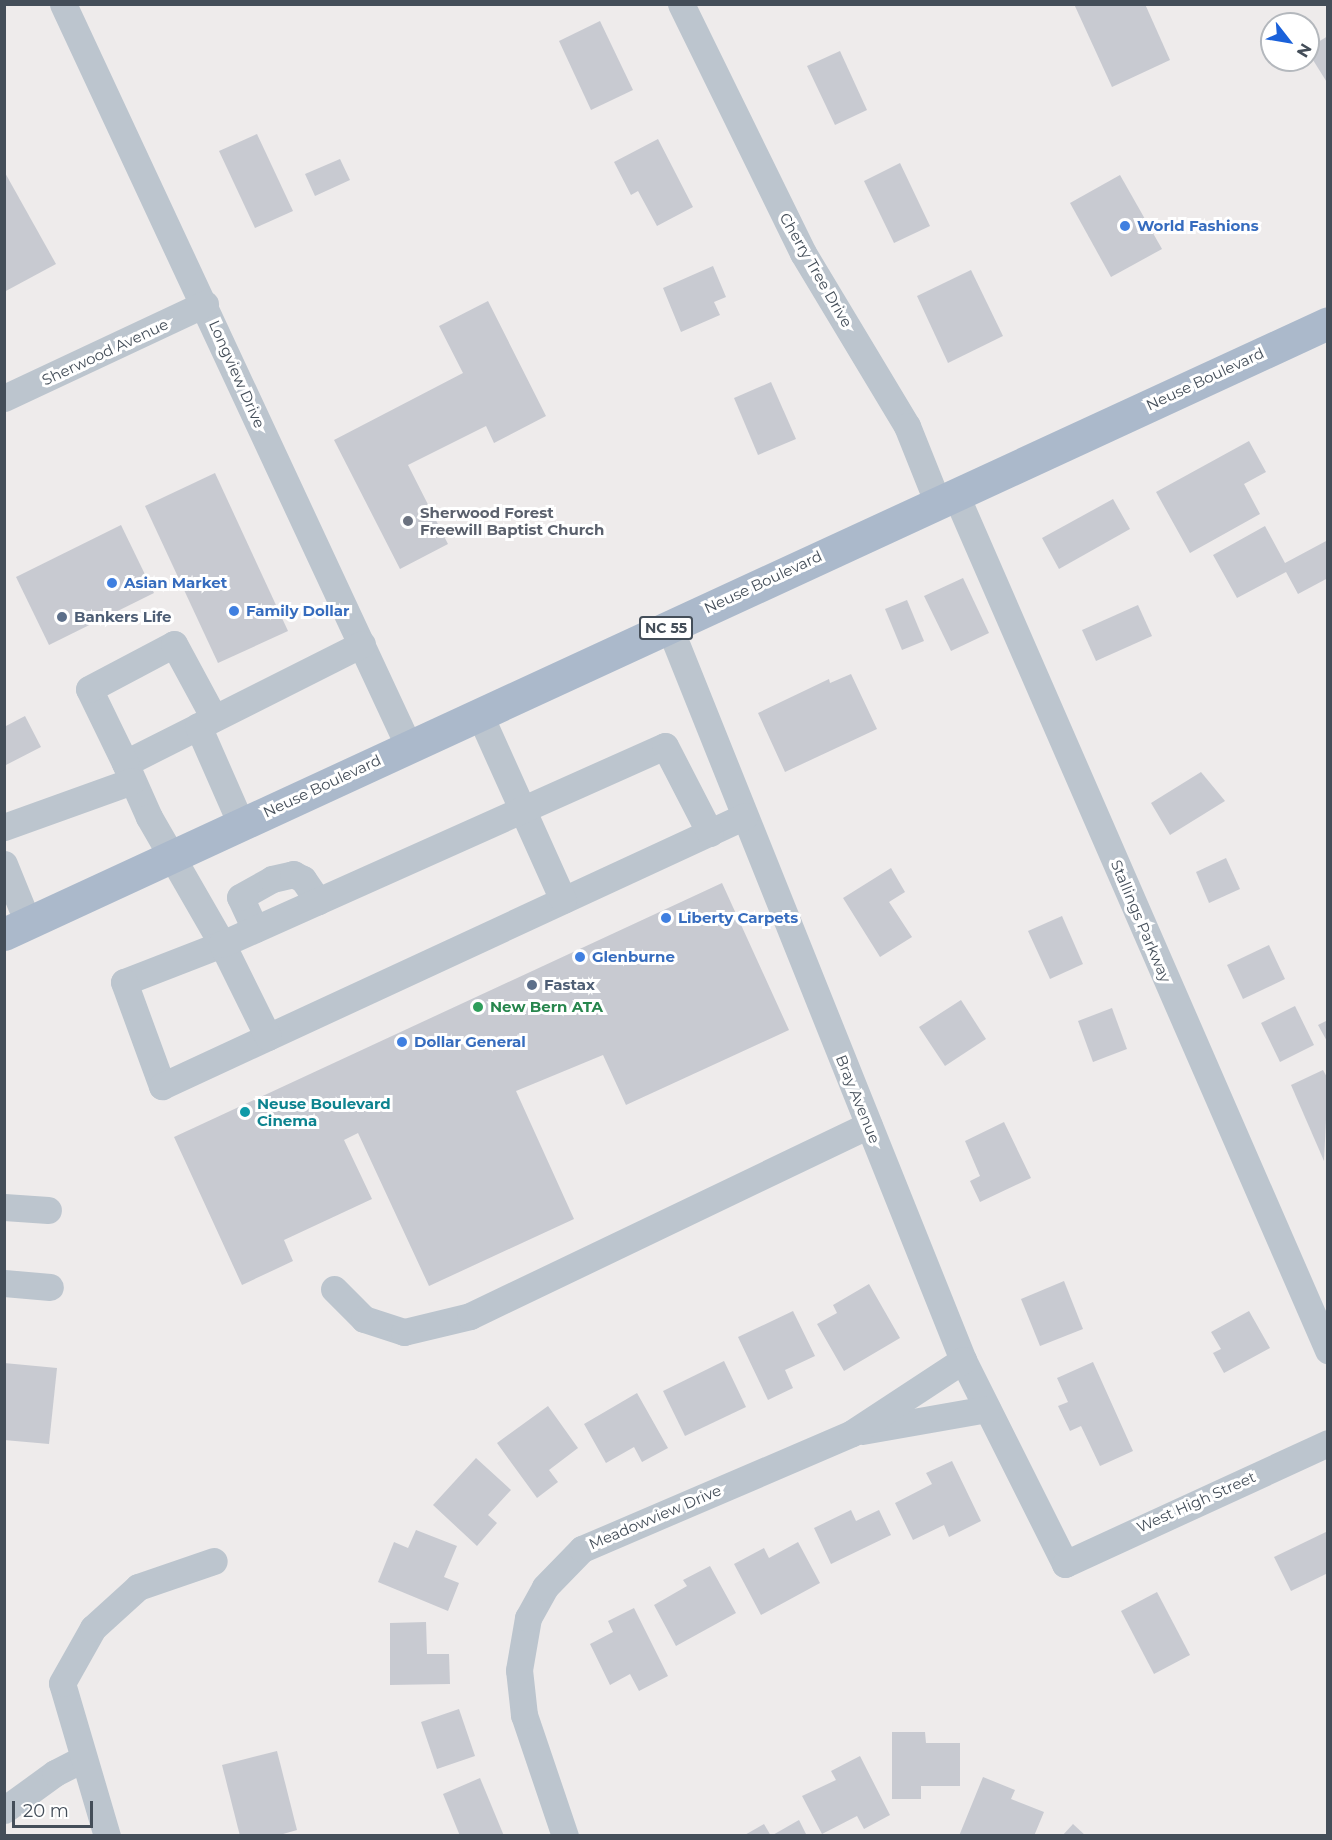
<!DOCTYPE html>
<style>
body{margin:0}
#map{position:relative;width:1332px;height:1840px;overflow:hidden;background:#eeebeb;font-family:Montserrat,sans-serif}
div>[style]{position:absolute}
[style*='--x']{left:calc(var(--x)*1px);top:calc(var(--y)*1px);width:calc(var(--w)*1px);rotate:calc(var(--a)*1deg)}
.building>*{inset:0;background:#c8cad1}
.minor>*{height:27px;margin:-13.5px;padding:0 13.5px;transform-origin:13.5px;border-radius:13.5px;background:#bcc5ce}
.major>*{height:33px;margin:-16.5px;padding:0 16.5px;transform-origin:16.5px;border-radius:16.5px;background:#abb9cb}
.dots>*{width:16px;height:16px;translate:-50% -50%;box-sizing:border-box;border:3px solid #fff;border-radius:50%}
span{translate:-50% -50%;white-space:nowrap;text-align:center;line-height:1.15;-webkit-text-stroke:6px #fff;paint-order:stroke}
.shield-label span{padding:2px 4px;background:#fff;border:2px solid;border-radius:4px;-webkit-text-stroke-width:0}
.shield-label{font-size:14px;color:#444e59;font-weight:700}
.shop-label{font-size:15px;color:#366cbe;font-weight:700}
.left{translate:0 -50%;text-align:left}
.street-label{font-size:15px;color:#444e59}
.worship-label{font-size:15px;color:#5b616d;font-weight:700}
.service-label{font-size:15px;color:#4e5e75;font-weight:700}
.leisure-label{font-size:15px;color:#27864d;font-weight:700}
.culture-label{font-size:15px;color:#0d838f;font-weight:700}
.frame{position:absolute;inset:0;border:6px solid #444e59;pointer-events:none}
.north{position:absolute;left:1260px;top:12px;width:60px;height:60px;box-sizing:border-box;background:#fff;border:2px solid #b4b8bd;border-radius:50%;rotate:121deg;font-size:16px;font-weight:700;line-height:24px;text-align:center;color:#444e59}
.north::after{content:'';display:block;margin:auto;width:21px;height:27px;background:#1a61da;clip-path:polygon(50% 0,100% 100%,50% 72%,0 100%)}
.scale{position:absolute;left:12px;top:1801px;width:81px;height:27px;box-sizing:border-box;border:3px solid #444e59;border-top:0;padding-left:8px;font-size:18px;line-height:21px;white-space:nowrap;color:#444e59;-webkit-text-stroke:4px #fff;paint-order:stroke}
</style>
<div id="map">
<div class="building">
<div style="clip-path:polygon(1074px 4px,1145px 4px,1170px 60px,1112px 87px)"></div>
<div style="clip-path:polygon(600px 21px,633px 90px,591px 110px,559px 41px)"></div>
<div style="clip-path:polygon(1328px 36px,1328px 84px,1308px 52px,1308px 48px)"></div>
<div style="clip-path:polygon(840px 51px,867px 110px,835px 125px,807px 66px)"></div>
<div style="clip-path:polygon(257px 134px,293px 211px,255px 228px,219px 151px)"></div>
<div style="clip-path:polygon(658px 139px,693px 207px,657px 226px,638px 191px,631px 195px,614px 162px)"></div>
<div style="clip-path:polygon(340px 159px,350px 180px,315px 196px,305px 174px)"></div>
<div style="clip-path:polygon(900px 163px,930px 226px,894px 243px,864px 181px)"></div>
<div style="clip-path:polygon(4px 171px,56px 264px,4px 292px)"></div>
<div style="clip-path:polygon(1120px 175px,1162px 249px,1111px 277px,1070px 203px)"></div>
<div style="clip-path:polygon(713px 266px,726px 297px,714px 302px,720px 315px,681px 332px,663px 288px)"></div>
<div style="clip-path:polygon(971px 270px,1003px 336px,948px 363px,917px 296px)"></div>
<div style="clip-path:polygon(488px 301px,546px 416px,494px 443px,486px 426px,408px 465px,448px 544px,400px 569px,334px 440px,463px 373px,439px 326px)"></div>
<div style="clip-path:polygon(771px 382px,796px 439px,758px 455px,734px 398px)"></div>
<div style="clip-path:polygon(1249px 441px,1266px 472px,1244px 484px,1260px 514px,1190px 553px,1156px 492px)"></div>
<div style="clip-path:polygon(215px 473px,288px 631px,218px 663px,145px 506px)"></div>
<div style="clip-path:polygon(1113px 499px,1130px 529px,1059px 569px,1042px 538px)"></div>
<div style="clip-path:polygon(121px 525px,154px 593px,49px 645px,16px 577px)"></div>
<div style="clip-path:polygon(1265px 526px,1285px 563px,1328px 540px,1328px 578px,1298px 594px,1286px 572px,1237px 598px,1213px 555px)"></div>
<div style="clip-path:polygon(963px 578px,989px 633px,951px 651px,924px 596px)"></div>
<div style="clip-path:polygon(907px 600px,924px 641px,902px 650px,885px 609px)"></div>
<div style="clip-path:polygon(1138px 605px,1152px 636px,1096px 661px,1082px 630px)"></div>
<div style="clip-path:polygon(851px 674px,877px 729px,785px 772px,758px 713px,829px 679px,830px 683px)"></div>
<div style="clip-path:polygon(25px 716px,41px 747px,4px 766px,4px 723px,6px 726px)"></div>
<div style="clip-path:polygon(1201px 772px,1225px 801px,1170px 835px,1151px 803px)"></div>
<div style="clip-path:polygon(1226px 858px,1240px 889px,1209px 903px,1196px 872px)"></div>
<div style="clip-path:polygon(891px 868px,905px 892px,889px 902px,912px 937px,880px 957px,843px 898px)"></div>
<div style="clip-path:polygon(722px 883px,789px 1030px,626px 1105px,603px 1055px,516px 1091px,574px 1219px,429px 1286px,358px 1133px,344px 1140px,372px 1199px,284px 1240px,293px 1261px,242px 1285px,174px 1137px)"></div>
<div style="clip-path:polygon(1062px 916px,1083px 964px,1050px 979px,1028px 931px)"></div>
<div style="clip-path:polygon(1269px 945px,1285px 979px,1243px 999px,1227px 965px)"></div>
<div style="clip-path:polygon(961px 1000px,986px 1039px,945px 1066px,919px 1027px)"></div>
<div style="clip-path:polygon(1295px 1006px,1314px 1045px,1280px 1062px,1261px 1023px)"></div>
<div style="clip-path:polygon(1112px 1008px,1127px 1049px,1093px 1062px,1078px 1021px)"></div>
<div style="clip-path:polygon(1328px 1020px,1328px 1043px,1318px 1025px)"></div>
<div style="clip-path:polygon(1323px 1070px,1328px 1079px,1324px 1161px,1291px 1085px)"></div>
<div style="clip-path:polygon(1004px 1122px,1031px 1178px,980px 1202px,970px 1181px,980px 1176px,965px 1141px)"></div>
<div style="clip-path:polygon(1064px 1281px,1083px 1329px,1040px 1346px,1021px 1299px)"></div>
<div style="clip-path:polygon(869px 1284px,900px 1338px,844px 1371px,817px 1324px,837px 1313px,833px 1305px)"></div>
<div style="clip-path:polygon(793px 1311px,815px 1356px,785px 1370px,793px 1388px,768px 1400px,738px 1337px)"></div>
<div style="clip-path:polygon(1249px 1311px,1270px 1348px,1224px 1373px,1213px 1353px,1221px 1349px,1211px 1332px)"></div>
<div style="clip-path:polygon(724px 1361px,746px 1407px,685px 1436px,663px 1391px)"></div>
<div style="clip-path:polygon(1093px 1362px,1133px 1451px,1100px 1466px,1081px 1426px,1070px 1431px,1058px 1406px,1068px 1402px,1057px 1378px)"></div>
<div style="clip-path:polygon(4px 1363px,57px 1368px,49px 1444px,4px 1440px)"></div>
<div style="clip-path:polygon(637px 1393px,668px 1448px,642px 1462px,634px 1447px,606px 1463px,584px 1424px)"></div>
<div style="clip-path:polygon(548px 1406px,578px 1448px,549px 1470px,558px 1482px,537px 1498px,497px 1443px)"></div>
<div style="clip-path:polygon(476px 1458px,511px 1490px,488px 1515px,497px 1523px,477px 1546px,433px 1505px)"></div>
<div style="clip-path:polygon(952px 1461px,981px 1521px,949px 1537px,944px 1525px,913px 1540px,895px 1503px,932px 1484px,926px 1473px)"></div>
<div style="clip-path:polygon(851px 1510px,856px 1521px,879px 1510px,891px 1535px,831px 1564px,814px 1528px)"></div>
<div style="clip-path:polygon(416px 1530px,457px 1546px,444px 1577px,459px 1583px,448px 1611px,378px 1582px,394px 1542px,408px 1548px)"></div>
<div style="clip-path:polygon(1328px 1531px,1328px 1573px,1291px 1591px,1274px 1557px)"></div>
<div style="clip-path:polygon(798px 1542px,820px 1583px,761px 1615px,734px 1564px,764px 1548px,769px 1558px)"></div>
<div style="clip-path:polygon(710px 1566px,736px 1613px,676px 1646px,654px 1605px,687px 1586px,683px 1580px)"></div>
<div style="clip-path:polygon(1157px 1592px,1190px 1655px,1154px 1674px,1121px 1611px)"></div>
<div style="clip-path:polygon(634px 1608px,668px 1676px,639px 1691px,630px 1674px,610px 1685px,590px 1644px,613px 1632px,608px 1621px)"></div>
<div style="clip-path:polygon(426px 1622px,427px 1654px,449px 1654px,450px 1684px,390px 1685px,390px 1623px)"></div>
<div style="clip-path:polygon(459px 1709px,475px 1756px,437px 1769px,421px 1722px)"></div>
<div style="clip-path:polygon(892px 1732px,925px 1732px,926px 1743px,960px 1743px,960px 1786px,921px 1786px,921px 1799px,892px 1799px)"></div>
<div style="clip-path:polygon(277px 1751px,297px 1830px,276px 1836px,240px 1836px,222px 1765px)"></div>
<div style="clip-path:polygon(860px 1756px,890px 1815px,864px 1829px,857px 1816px,822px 1834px,802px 1796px,836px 1780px,831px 1771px)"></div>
<div style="clip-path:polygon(983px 1777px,1015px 1790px,1011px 1799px,1044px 1812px,1034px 1836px,959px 1836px)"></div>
<div style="clip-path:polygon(480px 1778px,504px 1836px,460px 1836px,443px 1794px)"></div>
<div style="clip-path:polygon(799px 1820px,807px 1836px,771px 1836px)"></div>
<div style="clip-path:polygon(764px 1824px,771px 1836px,743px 1836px)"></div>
<div style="clip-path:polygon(1073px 1824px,1086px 1836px,1062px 1836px)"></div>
</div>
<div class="minor">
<div style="--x:63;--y:4;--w:817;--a:65.03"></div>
<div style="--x:681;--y:4;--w:277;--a:63.9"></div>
<div style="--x:803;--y:253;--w:202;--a:59"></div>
<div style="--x:907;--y:426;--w:81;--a:68.2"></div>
<div style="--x:4;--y:398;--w:222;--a:-25.1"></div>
<div style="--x:955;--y:493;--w:935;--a:66.48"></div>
<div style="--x:669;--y:626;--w:791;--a:68.17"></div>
<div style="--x:963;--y:1360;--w:228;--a:63.4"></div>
<div style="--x:1065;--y:1564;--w:289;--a:-24.7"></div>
<div style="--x:362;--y:644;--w:265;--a:153.3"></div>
<div style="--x:125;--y:763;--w:59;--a:66"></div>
<div style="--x:149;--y:817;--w:146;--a:60.1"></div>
<div style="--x:222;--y:944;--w:105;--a:158.8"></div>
<div style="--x:124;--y:982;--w:111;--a:69.9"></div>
<div style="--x:162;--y:1086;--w:642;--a:-24.85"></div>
<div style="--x:479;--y:713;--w:205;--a:65.8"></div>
<div style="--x:198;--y:726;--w:107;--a:66.3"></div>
<div style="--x:125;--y:763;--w:82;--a:-115.9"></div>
<div style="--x:89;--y:689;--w:96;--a:-27.9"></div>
<div style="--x:174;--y:644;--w:84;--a:61.6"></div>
<div style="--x:4;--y:827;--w:136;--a:-19.8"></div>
<div style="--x:4;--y:864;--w:64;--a:67.9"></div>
<div style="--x:255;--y:929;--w:35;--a:-115"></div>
<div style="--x:240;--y:897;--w:37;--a:-29"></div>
<div style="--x:272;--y:879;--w:22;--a:-13"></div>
<div style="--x:293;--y:874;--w:11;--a:27"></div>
<div style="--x:303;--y:879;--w:27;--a:56"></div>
<div style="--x:268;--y:1037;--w:104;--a:-116.3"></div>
<div style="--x:222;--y:944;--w:485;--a:-24.1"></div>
<div style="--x:665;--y:746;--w:98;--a:62.7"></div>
<div style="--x:4;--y:1207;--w:44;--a:3.9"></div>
<div style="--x:4;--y:1283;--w:46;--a:5"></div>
<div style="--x:334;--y:1289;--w:42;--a:45"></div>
<div style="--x:364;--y:1319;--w:42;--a:18"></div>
<div style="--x:404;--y:1332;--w:68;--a:-13.6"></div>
<div style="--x:470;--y:1316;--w:442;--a:-25.6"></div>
<div style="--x:862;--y:1431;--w:127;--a:-10"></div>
<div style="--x:4;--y:1810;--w:63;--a:-36"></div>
<div style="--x:55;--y:1773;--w:30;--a:-27"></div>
<div style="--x:107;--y:1836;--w:159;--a:-106.4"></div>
<div style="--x:62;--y:1683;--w:63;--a:-60.6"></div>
<div style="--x:93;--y:1628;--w:61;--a:-42.3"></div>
<div style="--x:138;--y:1587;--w:80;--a:-18.9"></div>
<div style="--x:565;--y:1836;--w:128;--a:-108.7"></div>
<div style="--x:524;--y:1715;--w:45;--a:-96.3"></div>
<div style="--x:519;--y:1670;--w:53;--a:-80.2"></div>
<div style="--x:528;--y:1618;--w:35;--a:-61"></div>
<div style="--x:545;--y:1587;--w:53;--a:-45.8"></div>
<div style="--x:582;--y:1549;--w:294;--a:-23.2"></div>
<div style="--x:852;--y:1433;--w:133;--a:-33.3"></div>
</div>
<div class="major">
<div style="--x:4;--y:934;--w:1458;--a:-24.77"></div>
</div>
<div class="dots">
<div style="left:1125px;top:226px;background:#3f7fe0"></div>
<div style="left:408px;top:521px;background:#6b7280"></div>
<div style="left:112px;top:583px;background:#3f7fe0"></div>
<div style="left:234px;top:611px;background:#3f7fe0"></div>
<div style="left:62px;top:617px;background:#5c6f8a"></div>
<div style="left:666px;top:918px;background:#3f7fe0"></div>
<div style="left:580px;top:957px;background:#3f7fe0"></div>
<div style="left:532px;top:985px;background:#5c6f8a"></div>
<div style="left:478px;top:1007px;background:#2e9e5b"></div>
<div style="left:402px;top:1042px;background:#3f7fe0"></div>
<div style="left:245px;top:1112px;background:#0f9aa8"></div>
</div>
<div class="shield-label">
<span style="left:666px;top:628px">NC 55</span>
</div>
<div class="shop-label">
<span class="left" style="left:1137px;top:226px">World Fashions</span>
<span class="left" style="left:124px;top:583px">Asian Market</span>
<span class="left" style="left:246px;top:611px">Family Dollar</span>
<span class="left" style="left:678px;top:918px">Liberty Carpets</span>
<span class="left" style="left:592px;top:957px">Glenburne</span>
<span class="left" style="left:414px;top:1042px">Dollar General</span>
</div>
<div class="street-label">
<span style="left:816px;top:270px;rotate:60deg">Cherry Tree Drive</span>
<span style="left:105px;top:352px;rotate:-25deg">Sherwood Avenue</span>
<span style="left:237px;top:374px;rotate:66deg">Longview Drive</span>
<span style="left:1205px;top:379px;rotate:-25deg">Neuse Boulevard</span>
<span style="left:763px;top:582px;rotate:-25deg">Neuse Boulevard</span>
<span style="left:322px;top:786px;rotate:-25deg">Neuse Boulevard</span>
<span style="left:1141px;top:921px;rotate:67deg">Stallings Parkway</span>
<span style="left:858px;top:1099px;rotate:68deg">Bray Avenue</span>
<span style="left:1196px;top:1502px;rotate:-24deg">West High Street</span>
<span style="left:655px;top:1517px;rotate:-23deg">Meadowview Drive</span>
</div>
<div class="worship-label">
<span class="left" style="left:420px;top:521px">Sherwood Forest<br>Freewill Baptist Church</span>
</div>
<div class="service-label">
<span class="left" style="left:74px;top:617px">Bankers Life</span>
<span class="left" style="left:544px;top:985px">Fastax</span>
</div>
<div class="leisure-label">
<span class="left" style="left:490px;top:1007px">New Bern ATA</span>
</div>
<div class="culture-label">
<span class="left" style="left:257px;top:1112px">Neuse Boulevard<br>Cinema</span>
</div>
<div class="frame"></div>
<div class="north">N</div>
<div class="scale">20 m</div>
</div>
